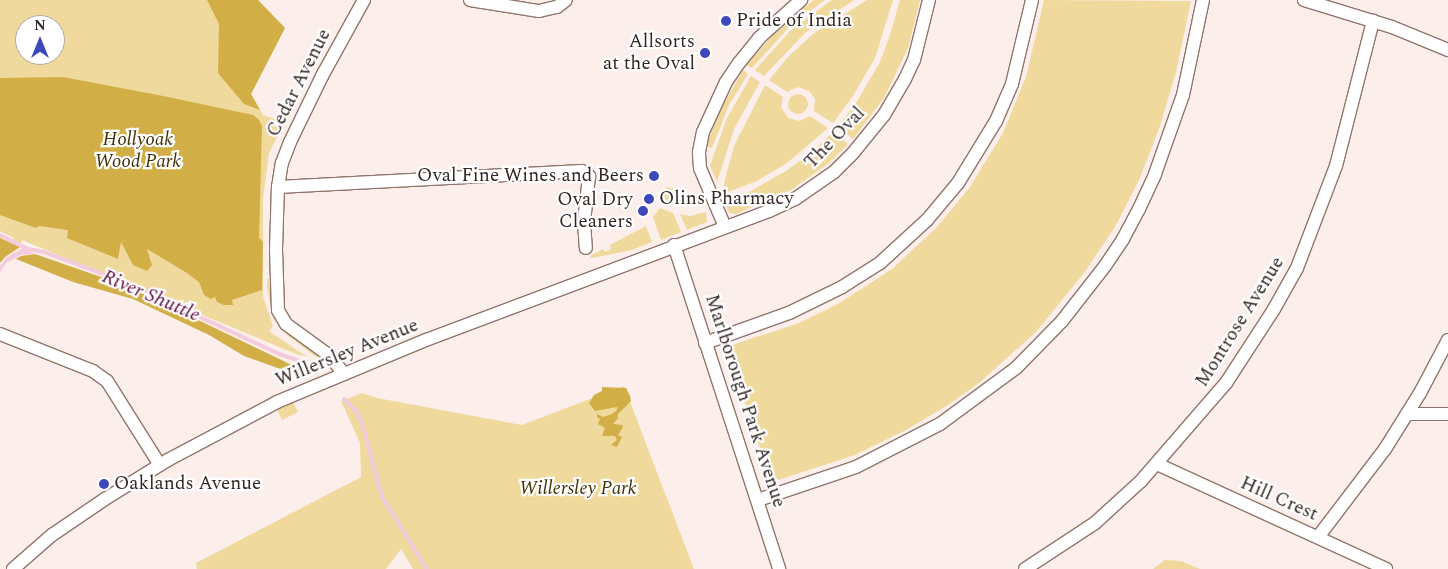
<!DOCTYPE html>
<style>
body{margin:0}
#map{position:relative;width:1448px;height:569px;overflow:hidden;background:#fcefeb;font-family:Spectral,serif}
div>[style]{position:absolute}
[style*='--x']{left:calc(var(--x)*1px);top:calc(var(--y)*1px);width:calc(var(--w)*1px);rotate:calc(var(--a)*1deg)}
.green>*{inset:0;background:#f0d99d}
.round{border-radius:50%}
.forest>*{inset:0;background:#d2ae46}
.water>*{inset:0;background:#f3cbdd}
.stream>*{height:4px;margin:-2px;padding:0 2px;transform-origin:2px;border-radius:2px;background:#f3cbdd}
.roads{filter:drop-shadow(1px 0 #91756c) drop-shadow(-1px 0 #91756c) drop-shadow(0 1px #91756c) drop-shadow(0 -1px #91756c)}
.minor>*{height:12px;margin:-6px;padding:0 6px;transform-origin:6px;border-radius:6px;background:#fff}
.dots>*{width:14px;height:14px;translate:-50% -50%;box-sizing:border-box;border:2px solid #fff;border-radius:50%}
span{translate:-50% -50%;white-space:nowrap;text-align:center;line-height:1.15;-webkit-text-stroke:4.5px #fff;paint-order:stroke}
.poi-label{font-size:19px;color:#332724}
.left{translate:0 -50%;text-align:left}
.right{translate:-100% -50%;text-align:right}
.street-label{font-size:19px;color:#332724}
.park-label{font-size:19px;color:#403204;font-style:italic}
.water-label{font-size:20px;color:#600c40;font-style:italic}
.north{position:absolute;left:15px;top:15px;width:50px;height:50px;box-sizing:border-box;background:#fff;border:1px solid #ada9a7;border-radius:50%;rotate:0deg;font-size:14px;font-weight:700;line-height:20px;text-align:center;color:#332724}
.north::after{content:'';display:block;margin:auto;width:18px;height:22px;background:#3d48bb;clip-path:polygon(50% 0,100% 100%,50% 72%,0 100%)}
</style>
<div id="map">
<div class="green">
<div style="clip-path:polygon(evenodd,0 0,258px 0,285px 28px,251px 94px,263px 115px,278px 120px,287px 117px,269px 153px,263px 199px,263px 296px,273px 326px,269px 331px,307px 357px,296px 354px,22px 240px,20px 247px,3px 257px,0 262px,0 238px,11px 244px,14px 238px,0 231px,0 0,25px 25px,55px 25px,55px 55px,25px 55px,25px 25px)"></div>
<div style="clip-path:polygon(814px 0,825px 0,791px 25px,752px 68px,746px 65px,783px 24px)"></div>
<div style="clip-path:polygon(832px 0,854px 0,806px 32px,764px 76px,755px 70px,792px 29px)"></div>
<div style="clip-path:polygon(867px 0,893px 0,875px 58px,851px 99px,833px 123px,814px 111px,815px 99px,809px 91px,797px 87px,787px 92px,769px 80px,788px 57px,813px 34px)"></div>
<div style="clip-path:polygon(900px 0,920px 0,908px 48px,884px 98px,853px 139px,838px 126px,855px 105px,880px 62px,891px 32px)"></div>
<div style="clip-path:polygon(1044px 0,1191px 1px,1176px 72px,1160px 126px,1140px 178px,1115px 227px,1084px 273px,1036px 332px,979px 383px,948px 405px,906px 430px,855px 455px,778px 480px,769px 475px,727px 349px,735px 344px,799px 323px,838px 304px,892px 269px,936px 228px,970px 187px,1003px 133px,1026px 77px)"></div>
<div style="clip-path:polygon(743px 70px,748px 74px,729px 105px,712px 148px,706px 146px,720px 110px)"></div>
<div style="clip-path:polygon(751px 76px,760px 82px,734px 129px,717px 182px,710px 166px,715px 151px,727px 118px)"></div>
<div style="clip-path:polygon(765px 85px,783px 97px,781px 107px,788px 118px,799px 121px,810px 116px,828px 128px,787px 163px,757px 181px,725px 193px,724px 183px,734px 146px)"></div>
<div class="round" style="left:788px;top:94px;width:20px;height:20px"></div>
<div style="clip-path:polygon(833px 132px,848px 144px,829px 163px,791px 190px,736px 214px,729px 213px,724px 200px,749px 192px,786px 171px,813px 151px)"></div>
<div style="clip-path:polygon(666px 187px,677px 189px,675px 204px,663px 200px)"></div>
<div style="clip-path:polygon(660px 208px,673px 213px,681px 232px,661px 240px,653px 217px)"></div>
<div style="clip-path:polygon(706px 212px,707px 222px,687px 230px,680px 214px,690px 216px)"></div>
<div style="clip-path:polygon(646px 226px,652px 242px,632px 250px,592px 258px,590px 256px,603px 249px,605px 252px,611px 249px,610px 245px)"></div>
<div style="clip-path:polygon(270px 278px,272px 308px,284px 328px,319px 356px,316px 357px,287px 335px,273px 318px,267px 286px,267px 279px)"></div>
<div style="clip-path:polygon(624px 386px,694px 569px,413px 569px,401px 549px,386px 569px,197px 569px,196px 563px,361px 477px,360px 443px,341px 401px,362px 393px,377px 398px,522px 425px)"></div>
<div style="clip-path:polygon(293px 402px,298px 412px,282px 420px,277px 409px)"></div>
<div style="clip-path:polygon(1165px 560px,1181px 561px,1200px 569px,1153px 569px)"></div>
</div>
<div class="forest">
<div style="clip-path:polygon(207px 0,258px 0,285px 28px,251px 94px,260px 110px,244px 104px,218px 73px,219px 24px)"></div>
<div style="clip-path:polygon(63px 77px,168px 97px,253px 115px,259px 120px,262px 126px,259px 238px,263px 242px,262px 290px,232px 300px,233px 305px,224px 305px,217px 302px,215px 297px,211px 299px,204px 295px,199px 282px,187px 273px,147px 249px,152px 265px,147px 271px,133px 265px,121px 242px,118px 259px,67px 238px,68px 230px,39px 226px,36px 228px,0 215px,0 78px)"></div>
<div style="clip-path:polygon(0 238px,20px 247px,5px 257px,0 263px)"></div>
<div style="clip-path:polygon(35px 254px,127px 286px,296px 367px,286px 371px,244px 356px,209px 335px,133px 299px,73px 282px,16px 259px,7px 264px,21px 256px)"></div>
<div style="clip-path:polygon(602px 387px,626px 388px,630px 396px,631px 401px,617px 415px,618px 418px,613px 424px,622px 425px,623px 427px,618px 435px,622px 437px,617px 447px,611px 445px,617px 440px,615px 436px,602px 436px,605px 428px,598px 424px,600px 419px,597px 417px,597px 414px,603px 417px,612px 414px,617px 410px,617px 407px,595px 411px,589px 403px,594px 395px,602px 391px)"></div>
</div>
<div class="water">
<div style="clip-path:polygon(23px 248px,35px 254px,21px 255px,6px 263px,0 273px,0 266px,6px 258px)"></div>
</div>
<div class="stream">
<div style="--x:0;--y:235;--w:31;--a:27"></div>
<div style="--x:28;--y:249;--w:16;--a:11"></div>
<div style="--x:44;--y:252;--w:89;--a:20.5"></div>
<div style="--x:127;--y:283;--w:168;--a:25"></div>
<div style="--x:279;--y:354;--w:22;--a:18"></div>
<div style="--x:344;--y:399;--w:18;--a:45"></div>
<div style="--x:357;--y:412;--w:12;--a:66"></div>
<div style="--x:362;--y:423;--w:77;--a:74.9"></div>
<div style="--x:382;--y:497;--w:85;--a:58"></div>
</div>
<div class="roads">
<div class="minor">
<div style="--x:470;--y:0;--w:70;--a:9.1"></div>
<div style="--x:539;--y:11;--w:18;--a:-13"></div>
<div style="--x:557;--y:7;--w:11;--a:-38"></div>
<div style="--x:1304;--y:0;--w:92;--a:17.1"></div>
<div style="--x:1392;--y:27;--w:61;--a:22.3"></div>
<div style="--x:278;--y:187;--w:24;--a:-81"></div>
<div style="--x:282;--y:163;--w:22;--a:-69"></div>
<div style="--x:290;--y:142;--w:73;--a:-64.1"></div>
<div style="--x:322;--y:76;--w:87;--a:-61.1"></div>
<div style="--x:725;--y:227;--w:64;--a:-113"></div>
<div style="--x:700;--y:168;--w:16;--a:-94"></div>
<div style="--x:699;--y:152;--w:20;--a:-79"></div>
<div style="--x:703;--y:132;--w:55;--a:-65.3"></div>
<div style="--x:726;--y:82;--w:23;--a:-56"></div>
<div style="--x:739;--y:63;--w:32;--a:-51"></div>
<div style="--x:759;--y:38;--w:57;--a:-42.1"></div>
<div style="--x:674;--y:245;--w:341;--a:72"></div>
<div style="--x:0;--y:334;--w:100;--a:21.7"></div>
<div style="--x:93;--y:371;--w:17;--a:36"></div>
<div style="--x:107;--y:381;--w:99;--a:57.8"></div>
<div style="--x:705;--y:343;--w:89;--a:-19.7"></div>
<div style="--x:789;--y:313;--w:59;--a:-26.1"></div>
<div style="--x:842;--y:287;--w:45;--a:-32.3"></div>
<div style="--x:880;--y:263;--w:64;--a:-42.5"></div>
<div style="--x:927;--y:220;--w:48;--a:-50"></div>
<div style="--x:958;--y:183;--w:73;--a:-58.5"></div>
<div style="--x:996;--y:121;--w:40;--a:-66.6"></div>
<div style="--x:1012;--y:84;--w:86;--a:-76.6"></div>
<div style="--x:344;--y:374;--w:23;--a:-128"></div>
<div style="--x:330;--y:356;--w:54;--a:-144"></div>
<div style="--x:286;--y:324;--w:16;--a:-120"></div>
<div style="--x:278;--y:310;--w:61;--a:-91.9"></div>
<div style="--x:276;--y:249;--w:62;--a:-88.2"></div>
<div style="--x:278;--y:187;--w:304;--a:-3"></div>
<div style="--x:582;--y:171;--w:9;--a:36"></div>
<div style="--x:589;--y:176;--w:46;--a:96.2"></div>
<div style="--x:584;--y:222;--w:26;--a:86"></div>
<div style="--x:1408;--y:414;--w:40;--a:0"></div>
<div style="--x:1157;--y:464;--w:252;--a:24.6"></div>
<div style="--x:758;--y:500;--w:103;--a:-18.6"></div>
<div style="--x:856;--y:467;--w:94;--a:-27.1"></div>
<div style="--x:940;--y:424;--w:94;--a:-36.4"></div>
<div style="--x:1016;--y:368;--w:66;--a:-45.6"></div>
<div style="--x:1062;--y:321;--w:70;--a:-52"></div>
<div style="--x:1105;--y:266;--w:32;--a:-56"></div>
<div style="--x:1123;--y:239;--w:34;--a:-62"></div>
<div style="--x:1139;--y:209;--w:38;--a:-65"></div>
<div style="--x:1155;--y:174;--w:84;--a:-70.5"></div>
<div style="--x:1183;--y:95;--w:97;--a:-78.1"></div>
<div style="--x:1318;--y:537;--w:111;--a:-52.7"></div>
<div style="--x:1385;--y:449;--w:66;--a:-58"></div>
<div style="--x:1420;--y:393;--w:60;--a:-62.2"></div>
<div style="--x:13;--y:569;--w:52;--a:-41.1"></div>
<div style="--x:52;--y:535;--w:64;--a:-34.2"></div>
<div style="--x:105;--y:499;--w:74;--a:-31.8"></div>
<div style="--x:168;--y:460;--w:123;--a:-28"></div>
<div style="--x:277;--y:402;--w:161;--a:-22.6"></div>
<div style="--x:426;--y:340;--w:366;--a:-20.6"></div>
<div style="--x:769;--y:211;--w:29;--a:-25"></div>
<div style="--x:795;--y:199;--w:47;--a:-34.7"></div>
<div style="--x:834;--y:172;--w:27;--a:-45"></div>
<div style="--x:853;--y:153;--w:49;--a:-50.8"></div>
<div style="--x:884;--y:115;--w:42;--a:-59.7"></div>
<div style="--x:905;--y:79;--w:21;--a:-65"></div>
<div style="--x:914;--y:60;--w:62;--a:-76"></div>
<div style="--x:1025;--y:569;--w:84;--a:-33.3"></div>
<div style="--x:1095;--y:523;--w:62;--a:-42.4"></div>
<div style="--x:1141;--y:481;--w:130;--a:-49.1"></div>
<div style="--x:1226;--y:383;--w:88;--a:-57"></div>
<div style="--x:1274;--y:309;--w:47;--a:-60.7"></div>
<div style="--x:1297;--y:268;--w:109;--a:-69.1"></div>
<div style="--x:1336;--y:166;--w:150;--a:-75.7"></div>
</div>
</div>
<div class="dots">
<div style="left:726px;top:21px;background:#3d48bb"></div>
<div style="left:705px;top:53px;background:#3d48bb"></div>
<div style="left:654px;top:176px;background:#3d48bb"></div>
<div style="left:649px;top:199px;background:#3d48bb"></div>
<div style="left:643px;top:211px;background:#3d48bb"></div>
<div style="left:104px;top:484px;background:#3d48bb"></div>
</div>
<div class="poi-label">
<span class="left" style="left:736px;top:21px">Pride of India</span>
<span class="right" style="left:695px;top:53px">Allsorts<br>at the Oval</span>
<span class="right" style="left:644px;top:176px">Oval Fine Wines and Beers</span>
<span class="left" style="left:659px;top:199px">Olins Pharmacy</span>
<span class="right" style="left:633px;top:211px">Oval Dry<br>Cleaners</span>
<span class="left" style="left:114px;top:484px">Oaklands Avenue</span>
</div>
<div class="street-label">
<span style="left:299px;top:83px;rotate:-63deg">Cedar Avenue</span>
<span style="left:835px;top:138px;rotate:-46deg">The Oval</span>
<span style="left:1240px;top:322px;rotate:-58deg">Montrose Avenue</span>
<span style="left:347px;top:353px;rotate:-22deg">Willersley Avenue</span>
<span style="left:745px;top:401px;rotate:72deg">Marlborough Park Avenue</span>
<span style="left:1279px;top:499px;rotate:24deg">Hill Crest</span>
</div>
<div class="park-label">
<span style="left:138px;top:151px">Hollyoak<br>Wood Park</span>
<span style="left:578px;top:489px">Willersley Park</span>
</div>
<div class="water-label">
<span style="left:151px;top:296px;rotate:23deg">River Shuttle</span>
</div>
<div class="north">N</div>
</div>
